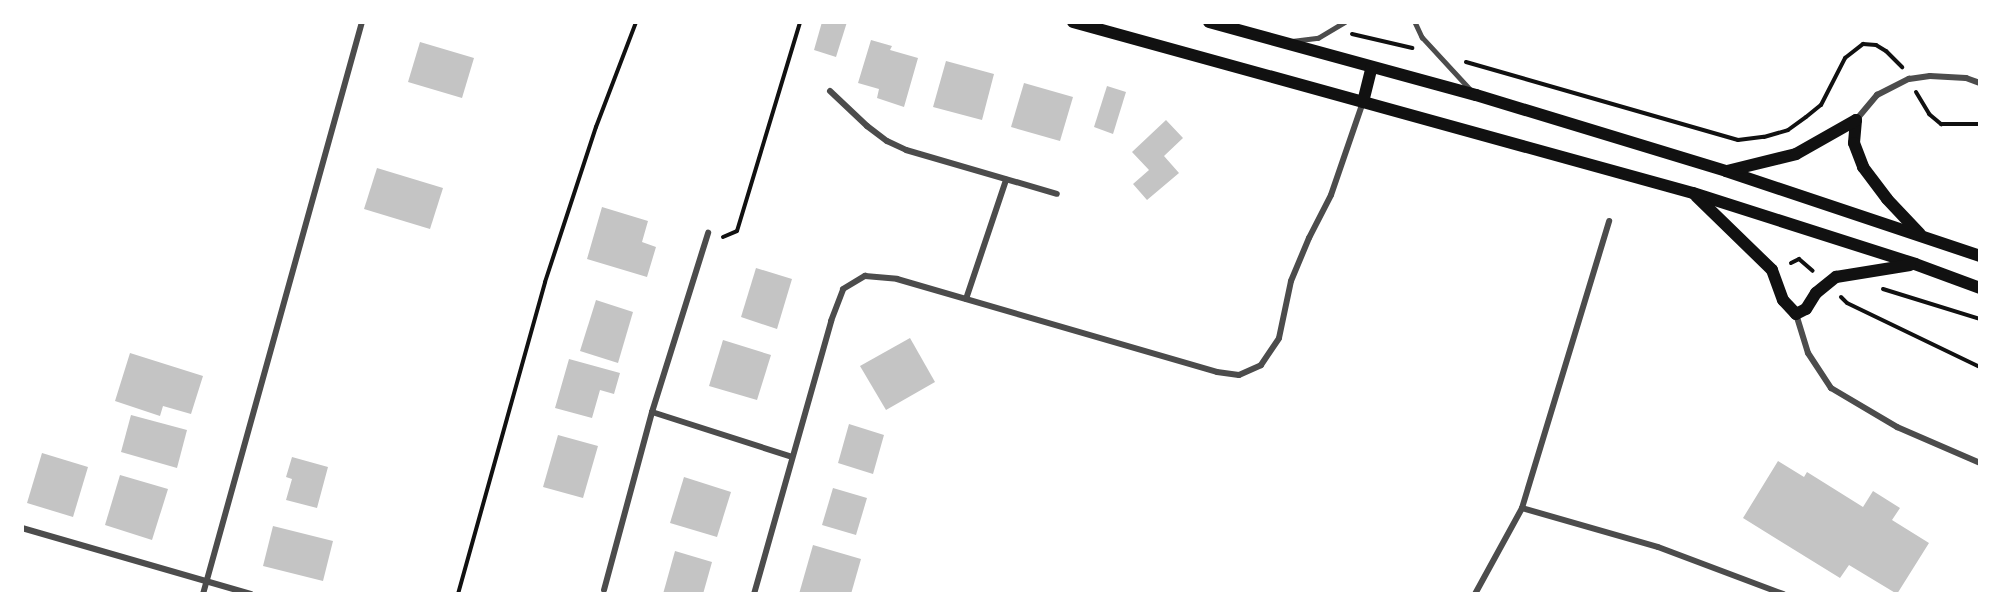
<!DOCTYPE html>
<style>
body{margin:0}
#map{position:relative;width:2002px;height:616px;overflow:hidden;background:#fff;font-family:Jost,sans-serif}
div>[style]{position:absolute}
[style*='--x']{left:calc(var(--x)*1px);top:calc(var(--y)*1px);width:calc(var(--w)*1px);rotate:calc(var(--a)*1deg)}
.building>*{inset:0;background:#c4c4c4}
.path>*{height:4px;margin:-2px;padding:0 2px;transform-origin:2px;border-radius:2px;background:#111}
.service>*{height:4.5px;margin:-2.25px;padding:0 2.25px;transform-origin:2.25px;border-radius:2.25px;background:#4c4c4c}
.minor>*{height:6px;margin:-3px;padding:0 3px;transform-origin:3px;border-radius:3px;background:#4c4c4c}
.secondary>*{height:12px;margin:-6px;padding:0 6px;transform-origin:6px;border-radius:6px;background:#111}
span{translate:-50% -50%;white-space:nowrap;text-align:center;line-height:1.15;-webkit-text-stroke:6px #fff;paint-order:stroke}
.frame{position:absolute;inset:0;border:24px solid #fff;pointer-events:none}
</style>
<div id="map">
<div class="building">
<div style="clip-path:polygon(822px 22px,847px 22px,836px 57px,814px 50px)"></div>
<div style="clip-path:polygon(871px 40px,892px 46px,890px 50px,918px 58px,904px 107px,877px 98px,879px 89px,858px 83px)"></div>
<div style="clip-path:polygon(420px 42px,474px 58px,462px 98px,408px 82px)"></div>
<div style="clip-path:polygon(946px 61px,994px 74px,982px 120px,933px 107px)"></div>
<div style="clip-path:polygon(1024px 83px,1073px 97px,1060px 141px,1011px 127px)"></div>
<div style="clip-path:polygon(1107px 86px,1126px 92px,1113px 134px,1094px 127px)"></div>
<div style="clip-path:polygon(1166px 120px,1183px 138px,1164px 156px,1179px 173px,1147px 200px,1133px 184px,1149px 170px,1132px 152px)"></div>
<div style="clip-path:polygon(377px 168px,443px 188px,430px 229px,364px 209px)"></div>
<div style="clip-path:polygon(602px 207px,648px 221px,642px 242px,656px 247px,647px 277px,587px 259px)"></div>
<div style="clip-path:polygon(756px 268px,792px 279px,777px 329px,741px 317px)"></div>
<div style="clip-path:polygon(596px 300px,633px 312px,618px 363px,580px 351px)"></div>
<div style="clip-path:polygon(910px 338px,935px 382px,886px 410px,860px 366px)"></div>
<div style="clip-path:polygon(723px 340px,771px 355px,757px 400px,709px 386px)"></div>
<div style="clip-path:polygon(130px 353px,203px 376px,191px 414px,163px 406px,160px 416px,115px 401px)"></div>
<div style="clip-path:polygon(569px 359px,620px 373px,614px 394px,600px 390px,592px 418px,555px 408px)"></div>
<div style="clip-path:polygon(131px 415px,187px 430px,177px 468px,121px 452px)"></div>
<div style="clip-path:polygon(849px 424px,884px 435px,873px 474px,838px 463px)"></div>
<div style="clip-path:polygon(558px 435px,598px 446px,583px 498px,543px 487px)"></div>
<div style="clip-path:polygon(42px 453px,88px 467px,73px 517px,27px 503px)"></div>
<div style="clip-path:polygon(292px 457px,328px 467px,317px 508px,286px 500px,292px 479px,286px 477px)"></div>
<div style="clip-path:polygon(1778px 461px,1804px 477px,1807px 472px,1863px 507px,1873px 491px,1900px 508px,1892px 520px,1929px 543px,1897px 594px,1849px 565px,1840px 578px,1743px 518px)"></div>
<div style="clip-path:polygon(120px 475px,168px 489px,152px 540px,105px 525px)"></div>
<div style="clip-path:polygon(684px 477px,731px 492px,717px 537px,670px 523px)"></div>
<div style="clip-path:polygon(833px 488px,867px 498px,856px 535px,822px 525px)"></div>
<div style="clip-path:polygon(273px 526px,333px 541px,323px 581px,263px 566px)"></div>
<div style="clip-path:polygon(813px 545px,861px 559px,851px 594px,799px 594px)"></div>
<div style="clip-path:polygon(675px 551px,712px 562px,703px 594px,663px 594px)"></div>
</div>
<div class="path">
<div style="--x:1352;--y:34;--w:62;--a:13.1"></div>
<div style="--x:1466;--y:62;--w:283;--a:16"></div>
<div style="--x:1738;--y:140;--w:26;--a:-7"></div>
<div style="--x:1764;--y:137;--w:25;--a:-16"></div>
<div style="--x:1788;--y:130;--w:22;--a:-36"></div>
<div style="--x:1806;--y:117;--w:19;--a:-39"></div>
<div style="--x:1821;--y:105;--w:53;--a:-62.9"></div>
<div style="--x:1845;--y:58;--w:23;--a:-38"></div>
<div style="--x:1863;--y:44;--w:13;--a:4"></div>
<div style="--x:1876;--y:45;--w:12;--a:31"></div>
<div style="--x:1886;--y:51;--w:23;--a:45"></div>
<div style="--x:1916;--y:92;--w:26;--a:59"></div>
<div style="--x:1929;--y:114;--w:16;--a:40"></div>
<div style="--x:1941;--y:124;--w:39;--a:0"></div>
<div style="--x:723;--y:237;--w:15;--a:-23"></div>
<div style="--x:737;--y:231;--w:218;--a:-73.2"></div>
<div style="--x:1791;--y:263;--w:9;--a:-27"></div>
<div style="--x:1799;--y:259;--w:18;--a:41"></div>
<div style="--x:1883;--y:289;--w:102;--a:17.2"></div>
<div style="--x:1841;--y:297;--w:8;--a:45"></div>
<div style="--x:1847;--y:303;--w:148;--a:25.7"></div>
<div style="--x:458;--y:594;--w:324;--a:-74.4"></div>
<div style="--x:545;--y:282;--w:163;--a:-71.8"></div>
<div style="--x:596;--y:127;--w:112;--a:-69.1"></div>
</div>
<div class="service">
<div style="--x:1415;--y:22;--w:17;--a:65"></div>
<div style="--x:1422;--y:37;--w:71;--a:47.3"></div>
<div style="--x:1292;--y:41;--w:26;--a:-7"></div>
<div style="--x:1318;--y:38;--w:31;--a:-31"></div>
</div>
<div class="minor">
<div style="--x:830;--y:91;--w:51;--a:43.4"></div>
<div style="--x:867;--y:126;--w:25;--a:37"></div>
<div style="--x:887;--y:141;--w:21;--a:25"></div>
<div style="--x:906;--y:150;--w:157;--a:16.2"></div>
<div style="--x:1856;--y:120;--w:33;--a:-50"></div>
<div style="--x:1877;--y:95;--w:36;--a:-27"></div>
<div style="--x:1909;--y:79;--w:21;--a:-8"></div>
<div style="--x:1930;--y:76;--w:36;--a:3"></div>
<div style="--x:1966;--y:78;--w:15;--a:20"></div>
<div style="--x:966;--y:299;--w:126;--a:-71.4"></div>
<div style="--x:1796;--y:314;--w:41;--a:72.9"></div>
<div style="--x:1808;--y:353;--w:42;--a:56.7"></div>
<div style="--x:1831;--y:388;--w:77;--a:30.6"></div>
<div style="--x:1897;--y:427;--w:90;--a:23.4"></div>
<div style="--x:652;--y:412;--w:147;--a:17.8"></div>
<div style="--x:1522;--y:508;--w:141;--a:16"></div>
<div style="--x:1658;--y:547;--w:134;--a:20.6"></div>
<div style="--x:22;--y:528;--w:238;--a:16.1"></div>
<div style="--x:604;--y:590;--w:184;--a:-74.9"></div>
<div style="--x:652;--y:412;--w:188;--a:-72.6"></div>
<div style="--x:203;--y:594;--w:594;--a:-74.47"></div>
<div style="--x:754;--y:594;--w:284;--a:-74.2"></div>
<div style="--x:831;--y:321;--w:34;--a:-69"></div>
<div style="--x:843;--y:289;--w:26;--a:-31"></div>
<div style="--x:865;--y:276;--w:32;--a:5"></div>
<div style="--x:897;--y:279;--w:333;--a:16.2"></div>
<div style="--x:1217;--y:372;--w:22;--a:8"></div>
<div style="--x:1239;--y:375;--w:24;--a:-24"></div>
<div style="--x:1261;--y:365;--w:32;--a:-56"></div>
<div style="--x:1279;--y:338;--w:58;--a:-78.1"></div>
<div style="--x:1291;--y:281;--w:47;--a:-67.3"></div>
<div style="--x:1309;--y:238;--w:48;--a:-62.9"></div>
<div style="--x:1331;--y:195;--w:98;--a:-71"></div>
<div style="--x:1475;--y:594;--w:98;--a:-61.3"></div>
<div style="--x:1522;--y:508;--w:300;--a:-73.1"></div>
</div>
<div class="secondary">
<div style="--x:1073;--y:22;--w:643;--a:15.42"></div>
<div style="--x:1693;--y:193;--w:233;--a:17.7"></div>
<div style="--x:1915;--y:264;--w:69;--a:20.3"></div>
<div style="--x:1209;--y:22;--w:277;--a:15.3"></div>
<div style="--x:1476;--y:95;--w:261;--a:16.9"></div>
<div style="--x:1726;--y:171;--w:268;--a:18.5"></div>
<div style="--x:1363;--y:102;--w:36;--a:-76"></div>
<div style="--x:1856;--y:120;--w:23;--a:95"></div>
<div style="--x:1854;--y:143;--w:26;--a:69"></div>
<div style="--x:1863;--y:167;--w:40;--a:53"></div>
<div style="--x:1887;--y:199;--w:48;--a:46.7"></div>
<div style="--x:1727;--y:171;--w:71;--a:-13.8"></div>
<div style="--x:1796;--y:154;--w:69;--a:-29.5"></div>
<div style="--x:1696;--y:196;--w:106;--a:44.2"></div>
<div style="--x:1772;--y:270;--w:32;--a:70"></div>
<div style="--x:1783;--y:300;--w:19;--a:47"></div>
<div style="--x:1796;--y:314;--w:11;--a:-27"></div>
<div style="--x:1806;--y:309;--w:19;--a:-58"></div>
<div style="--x:1816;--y:293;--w:26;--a:-39"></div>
<div style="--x:1836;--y:277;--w:75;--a:-9.2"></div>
</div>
<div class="frame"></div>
</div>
